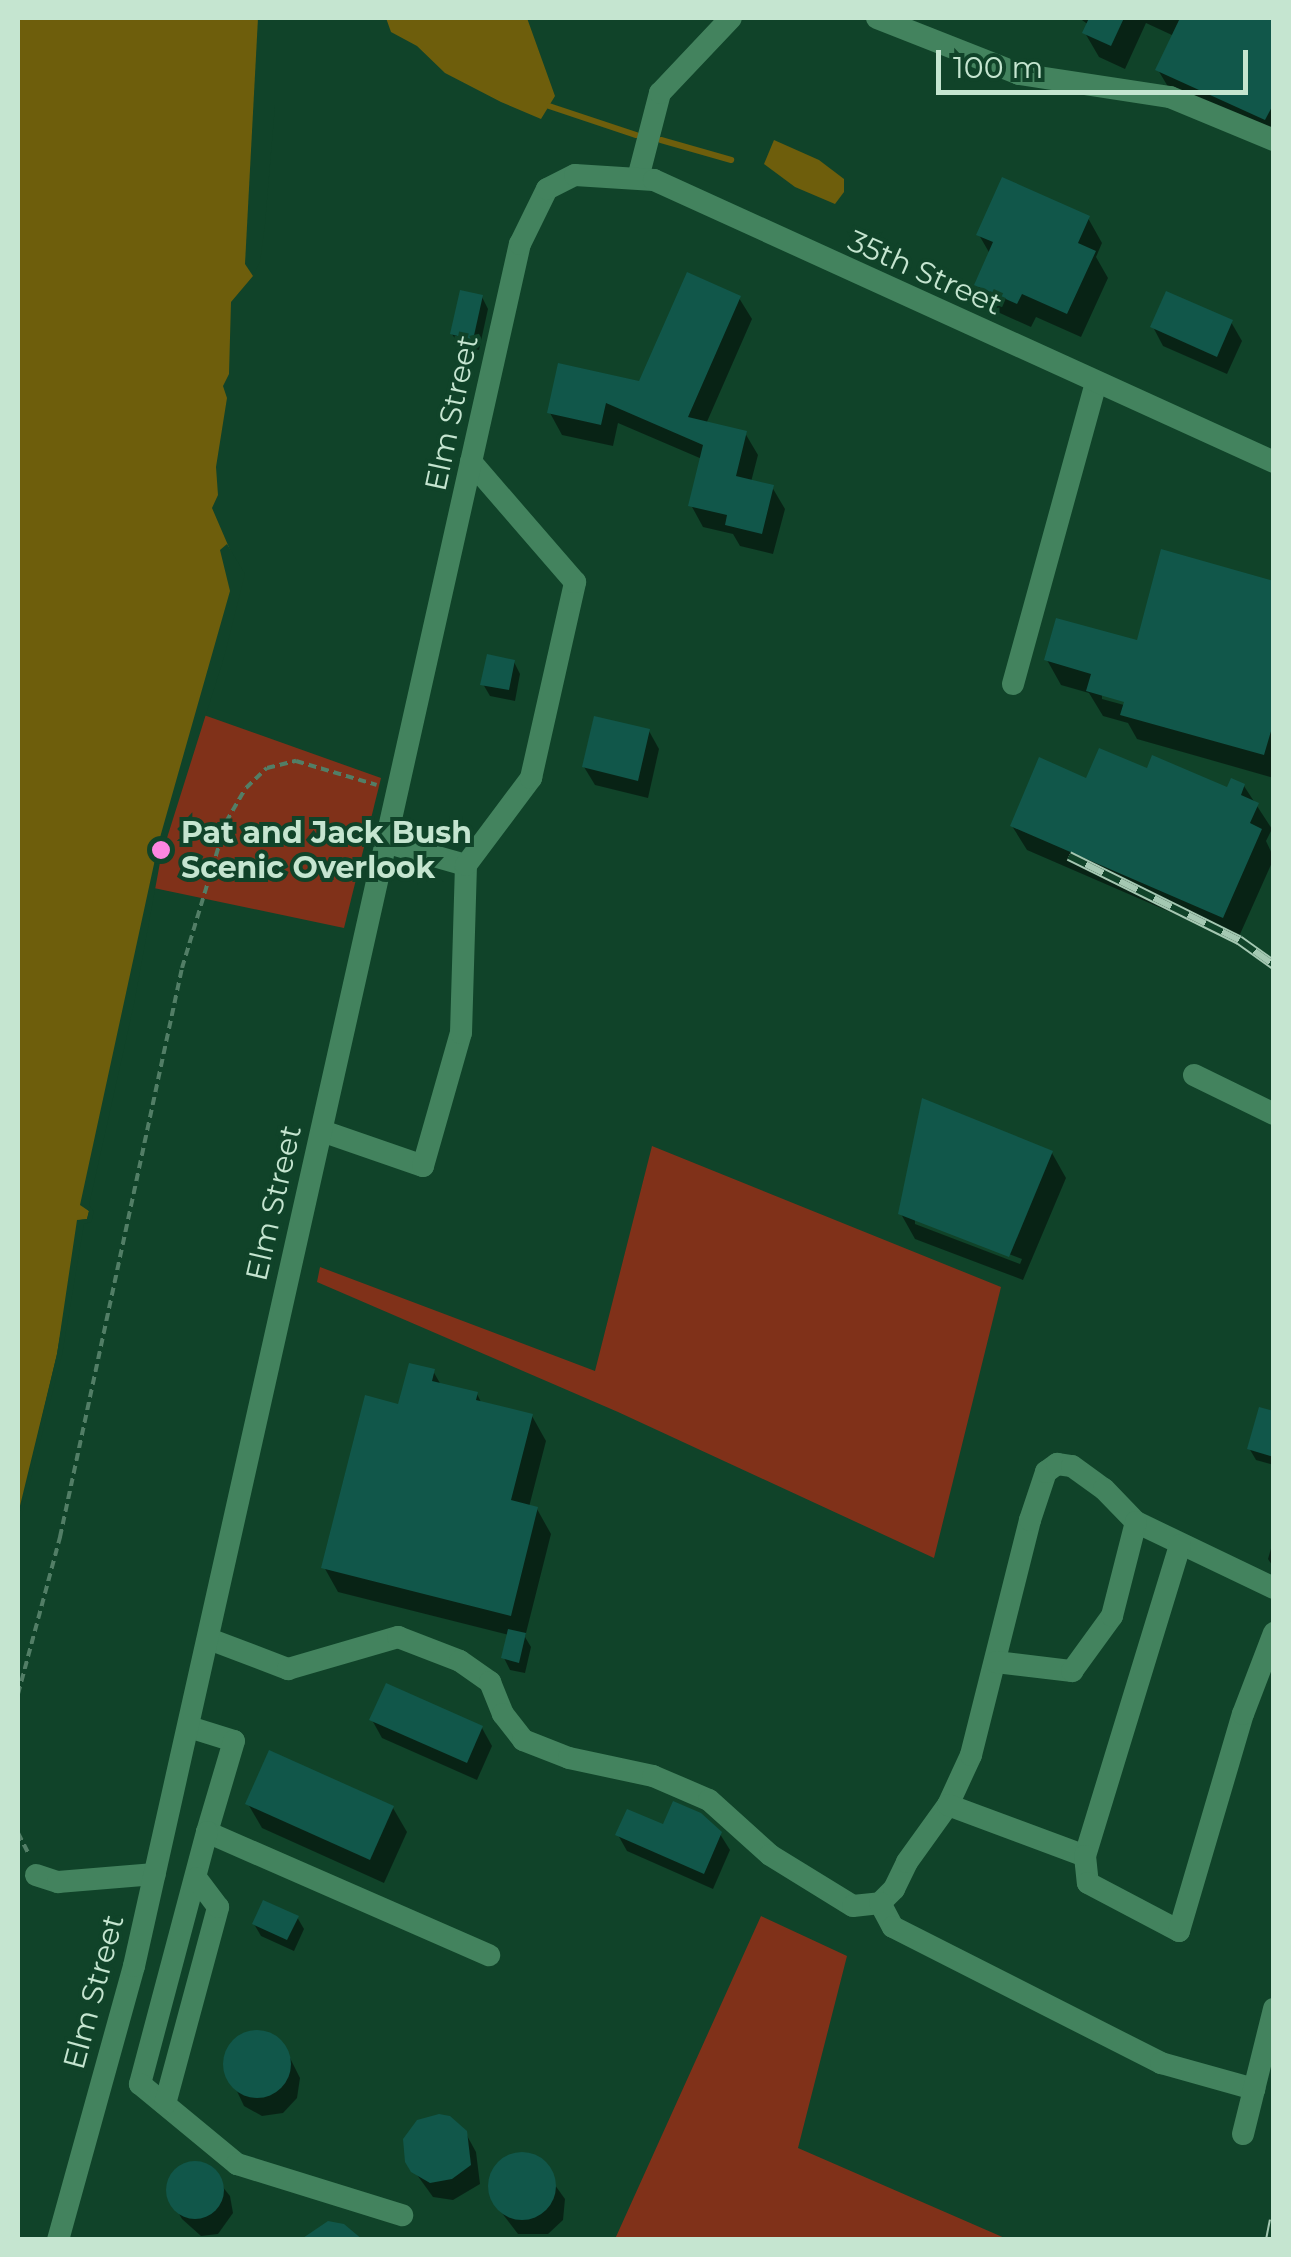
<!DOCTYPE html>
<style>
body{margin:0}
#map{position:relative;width:1291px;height:2257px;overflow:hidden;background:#104329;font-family:Montserrat,sans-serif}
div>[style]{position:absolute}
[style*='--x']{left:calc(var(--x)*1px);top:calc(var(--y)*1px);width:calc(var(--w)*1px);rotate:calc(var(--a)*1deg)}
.green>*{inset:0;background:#803119}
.water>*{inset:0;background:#6e5e0c}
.pier>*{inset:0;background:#104329}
.shadow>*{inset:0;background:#0007}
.stream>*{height:6px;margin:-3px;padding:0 3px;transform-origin:3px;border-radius:3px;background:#6e5e0c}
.building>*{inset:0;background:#11574a}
.round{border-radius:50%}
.path>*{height:4px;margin-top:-2px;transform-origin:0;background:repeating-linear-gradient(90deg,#527e66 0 8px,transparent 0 13px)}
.minor>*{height:22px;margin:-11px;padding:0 11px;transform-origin:11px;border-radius:11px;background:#43835e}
.rail>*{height:10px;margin-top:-5px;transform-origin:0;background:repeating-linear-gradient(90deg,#104329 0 19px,#a4c8b2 0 38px);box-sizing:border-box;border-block:2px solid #a4c8b2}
.dots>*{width:28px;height:28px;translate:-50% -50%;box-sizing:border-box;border:5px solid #104329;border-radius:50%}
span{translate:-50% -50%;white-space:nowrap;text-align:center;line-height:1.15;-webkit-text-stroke:8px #104329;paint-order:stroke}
.street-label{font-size:30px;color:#c5e5d0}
.poi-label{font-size:30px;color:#c5e5d0;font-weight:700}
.left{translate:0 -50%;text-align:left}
.frame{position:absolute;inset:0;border:20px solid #c5e5d0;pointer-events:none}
.scale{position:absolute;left:936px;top:50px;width:312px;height:45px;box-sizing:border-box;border:5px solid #c5e5d0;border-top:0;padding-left:12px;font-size:30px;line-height:35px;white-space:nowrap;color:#c5e5d0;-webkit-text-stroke:8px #104329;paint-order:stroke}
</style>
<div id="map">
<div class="green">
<div style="clip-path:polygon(201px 714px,381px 778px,344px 928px,149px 887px)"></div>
<div style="clip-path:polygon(652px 1146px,1001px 1287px,934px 1558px,618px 1412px,317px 1282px,320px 1267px,595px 1371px)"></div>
<div style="clip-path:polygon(761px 1916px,847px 1956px,798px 2148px,1007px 2239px,615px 2239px)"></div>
</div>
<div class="water">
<div style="clip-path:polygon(18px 18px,270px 18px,260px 223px,253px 276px,231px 302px,229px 374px,223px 386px,227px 398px,216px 467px,218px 495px,212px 508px,240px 573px,156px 856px,130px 1003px,83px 1206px,89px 1211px,87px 1219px,80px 1220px,57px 1354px,18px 1514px)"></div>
<div style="clip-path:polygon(386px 18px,527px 18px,555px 96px,541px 119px,501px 102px,445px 73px,417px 46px,391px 32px)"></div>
<div style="clip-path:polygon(774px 140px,819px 160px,844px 179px,844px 192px,835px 204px,795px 187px,764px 164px)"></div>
</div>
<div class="pier">
<div style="clip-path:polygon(258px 18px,275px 18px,275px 105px,265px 224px,260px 262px,253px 276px,245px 264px)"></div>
<div style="clip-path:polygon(227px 544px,245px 574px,225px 654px,161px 857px,134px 1004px,89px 1205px,94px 1212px,91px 1222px,84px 1224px,62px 1355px,22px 1515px,18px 1519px,57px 1354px,77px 1220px,87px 1219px,89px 1211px,80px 1205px,159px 841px,230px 591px,220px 550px)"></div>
</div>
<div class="shadow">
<div style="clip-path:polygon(1079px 18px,1274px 18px,1274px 141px,1173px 95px,1158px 70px,1174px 36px,1146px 23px,1125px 69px,1099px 57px,1085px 33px,1089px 25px)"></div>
<div style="clip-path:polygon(1088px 218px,1102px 243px,1096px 257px,1108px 278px,1081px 337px,1036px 317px,1031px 327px,991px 309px,977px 284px,990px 254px,979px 235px)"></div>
<div style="clip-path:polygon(482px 297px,488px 309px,479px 350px,459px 345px,452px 334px)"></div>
<div style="clip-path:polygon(739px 298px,752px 319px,706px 424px,745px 433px,758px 455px,751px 482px,772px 487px,785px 509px,773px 554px,740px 546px,733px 534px,703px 527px,691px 505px,702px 459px,618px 423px,613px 446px,562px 435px,550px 413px,641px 384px)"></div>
<div style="clip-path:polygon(1231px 322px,1242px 341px,1227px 374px,1163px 346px,1153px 327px)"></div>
<div style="clip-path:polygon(evenodd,1274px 583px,1274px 778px,1137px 739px,1128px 723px,1103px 716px,1089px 693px,1061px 685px,1047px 660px,1139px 644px,1274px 583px,1102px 693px,1137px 703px,1135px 708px,1102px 699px,1102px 693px)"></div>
<div style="clip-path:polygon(514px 662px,520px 674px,515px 701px,490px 696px,483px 684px)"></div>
<div style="clip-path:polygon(649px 731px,659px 749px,648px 798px,595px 785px,584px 767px)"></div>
<div style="clip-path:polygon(1148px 772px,1228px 791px,1244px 786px,1272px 829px,1266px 841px,1274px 858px,1237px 941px,1027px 850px,1012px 826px,1087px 781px)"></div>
<div style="clip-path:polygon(evenodd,1052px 1153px,1066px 1178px,1023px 1280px,915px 1239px,901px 1214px,1052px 1153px,915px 1218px,1022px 1259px,1020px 1264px,915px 1224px,915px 1218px)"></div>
<div style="clip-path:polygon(433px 1371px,441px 1385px,477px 1394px,482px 1404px,532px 1416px,546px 1441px,529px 1507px,537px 1509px,551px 1534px,525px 1637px,531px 1647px,525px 1673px,510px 1670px,504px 1658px,509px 1635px,338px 1592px,324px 1567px,400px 1407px)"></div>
<div style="clip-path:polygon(1274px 1413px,1274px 1465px,1256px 1460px,1249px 1448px)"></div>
<div style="clip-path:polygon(1274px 1538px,1274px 1568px,1268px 1559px)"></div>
<div style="clip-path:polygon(372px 1720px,482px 1728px,492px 1746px,477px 1780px,382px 1738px)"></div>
<div style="clip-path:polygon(248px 1804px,393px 1808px,407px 1832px,384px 1883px,262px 1828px)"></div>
<div style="clip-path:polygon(664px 1828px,720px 1834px,730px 1850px,713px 1889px,627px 1851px,618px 1835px)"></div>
<div style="clip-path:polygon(297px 1917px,304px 1929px,294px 1951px,261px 1936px,254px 1924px)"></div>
<div style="clip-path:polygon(259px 2032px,285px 2048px,300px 2078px,297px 2098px,283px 2113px,262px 2116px,244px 2106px,225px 2066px,231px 2046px)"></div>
<div style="clip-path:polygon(465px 2132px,476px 2152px,480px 2184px,453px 2200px,433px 2197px,407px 2161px)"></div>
<div style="clip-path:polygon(513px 2155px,534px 2156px,565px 2199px,563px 2220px,548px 2234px,518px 2234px,498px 2208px,490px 2187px,492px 2171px)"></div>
<div style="clip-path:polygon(187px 2164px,205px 2165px,230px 2196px,233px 2213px,218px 2234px,201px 2236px,182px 2219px,171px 2200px,173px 2175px)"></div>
</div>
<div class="stream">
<div style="--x:549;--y:106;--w:92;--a:18.4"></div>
<div style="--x:661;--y:140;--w:73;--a:15.9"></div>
</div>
<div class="building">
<div style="clip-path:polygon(1089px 18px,1124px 18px,1111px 46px,1082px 33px)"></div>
<div style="clip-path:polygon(1180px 18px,1274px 18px,1274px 103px,1265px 120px,1155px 70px)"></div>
<div style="clip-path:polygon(1002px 177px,1090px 216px,1078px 243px,1096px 251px,1067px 314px,1022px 294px,1017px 304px,974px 285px,993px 242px,976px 235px)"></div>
<div style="clip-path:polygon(687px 272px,741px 296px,688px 417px,747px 431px,736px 476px,774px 485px,762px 534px,725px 525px,727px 515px,688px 506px,703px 445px,606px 403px,601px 425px,547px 413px,558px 363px,639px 381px)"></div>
<div style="clip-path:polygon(460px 290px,483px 295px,473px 340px,450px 334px)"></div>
<div style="clip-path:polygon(1166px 291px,1233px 320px,1217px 357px,1150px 327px)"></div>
<div style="clip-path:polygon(1161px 549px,1274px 581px,1274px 721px,1264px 755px,1120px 715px,1124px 702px,1086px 691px,1091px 674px,1044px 660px,1056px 618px,1137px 640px)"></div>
<div style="clip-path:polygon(487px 654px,515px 660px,509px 690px,480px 685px)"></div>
<div style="clip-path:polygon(594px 716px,650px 729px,638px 781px,582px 767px)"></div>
<div style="clip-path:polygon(1099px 748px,1147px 768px,1152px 755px,1227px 787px,1231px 778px,1245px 784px,1241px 795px,1259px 803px,1250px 823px,1262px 829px,1223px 918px,1010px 826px,1039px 757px,1086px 778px)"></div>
<div style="clip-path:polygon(922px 1098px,1053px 1151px,1009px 1257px,898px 1214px)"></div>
<div style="clip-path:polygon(409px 1363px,435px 1369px,432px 1381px,478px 1392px,476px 1400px,533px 1414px,511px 1500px,538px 1507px,511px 1616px,321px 1568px,365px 1395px,398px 1404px)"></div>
<div style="clip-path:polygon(1259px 1407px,1274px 1411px,1274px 1457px,1247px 1449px)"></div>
<div style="clip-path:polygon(508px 1629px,526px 1633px,519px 1663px,501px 1658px)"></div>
<div style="clip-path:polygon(386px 1683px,483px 1726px,467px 1763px,369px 1720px)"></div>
<div style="clip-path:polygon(269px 1750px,394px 1806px,370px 1860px,245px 1804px)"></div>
<div style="clip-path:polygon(673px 1801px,701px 1813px,722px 1832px,704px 1874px,615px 1835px,627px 1809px,663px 1824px)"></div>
<div style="clip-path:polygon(263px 1900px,299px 1916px,287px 1940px,252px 1924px)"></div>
<div class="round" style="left:223px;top:2030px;width:68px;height:68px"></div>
<div style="clip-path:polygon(439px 2114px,450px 2116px,467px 2131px,471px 2165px,452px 2179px,430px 2183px,411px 2172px,405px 2162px,403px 2139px,417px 2120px)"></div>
<div class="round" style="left:488px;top:2152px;width:68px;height:68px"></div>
<div class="round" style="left:166px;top:2161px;width:58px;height:58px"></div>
<div style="clip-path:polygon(328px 2221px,344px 2224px,363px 2240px,300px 2240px)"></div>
</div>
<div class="path">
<div style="--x:18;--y:1694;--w:163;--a:-75"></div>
<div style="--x:60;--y:1537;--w:582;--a:-77.9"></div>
<div style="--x:182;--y:968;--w:152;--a:-73.2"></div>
<div style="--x:226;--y:822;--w:39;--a:-60"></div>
<div style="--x:246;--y:788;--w:29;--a:-44"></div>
<div style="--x:267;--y:768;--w:30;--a:-14"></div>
<div style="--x:296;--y:761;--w:84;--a:16.5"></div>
<div style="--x:18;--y:1833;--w:25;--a:63"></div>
</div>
<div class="minor">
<div style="--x:877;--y:18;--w:153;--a:21.5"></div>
<div style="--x:1019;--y:74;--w:153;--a:8.7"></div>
<div style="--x:1170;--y:97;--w:113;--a:22.5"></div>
<div style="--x:638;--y:178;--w:88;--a:-75.5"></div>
<div style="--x:660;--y:93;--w:103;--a:-46.6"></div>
<div style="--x:1013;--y:684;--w:313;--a:-74.6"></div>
<div style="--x:388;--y:843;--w:81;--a:15.8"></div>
<div style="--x:1194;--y:1075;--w:89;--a:26"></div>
<div style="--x:322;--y:1131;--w:107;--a:19.1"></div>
<div style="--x:423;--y:1166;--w:138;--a:-74.1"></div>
<div style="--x:461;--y:1033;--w:168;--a:-88.3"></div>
<div style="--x:466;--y:865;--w:109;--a:-53.2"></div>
<div style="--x:531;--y:778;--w:201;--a:-77.3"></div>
<div style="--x:575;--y:582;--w:159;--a:-130.9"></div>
<div style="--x:209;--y:1639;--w:85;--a:20.8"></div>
<div style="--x:288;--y:1669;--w:115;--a:-16.2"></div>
<div style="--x:398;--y:1637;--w:66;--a:21.2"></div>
<div style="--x:460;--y:1661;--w:37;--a:35"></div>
<div style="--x:490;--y:1682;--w:35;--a:68"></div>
<div style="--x:503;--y:1714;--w:33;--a:52"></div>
<div style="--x:523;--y:1740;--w:49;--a:21.4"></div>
<div style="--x:569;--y:1758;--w:86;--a:12.1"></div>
<div style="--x:653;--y:1776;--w:61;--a:23.2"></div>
<div style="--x:709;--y:1800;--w:82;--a:42"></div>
<div style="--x:770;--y:1855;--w:97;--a:31.6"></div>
<div style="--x:853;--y:1906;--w:27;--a:-6"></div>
<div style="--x:880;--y:1903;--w:20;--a:-45"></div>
<div style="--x:894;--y:1889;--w:30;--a:-64"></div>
<div style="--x:907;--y:1862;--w:70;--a:-54.3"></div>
<div style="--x:948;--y:1805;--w:55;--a:-65.3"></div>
<div style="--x:971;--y:1755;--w:242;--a:-75.9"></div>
<div style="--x:1030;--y:1520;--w:51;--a:-71.6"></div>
<div style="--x:1046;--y:1472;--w:14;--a:-36"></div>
<div style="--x:1057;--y:1464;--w:15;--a:8"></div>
<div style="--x:1072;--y:1466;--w:39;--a:36"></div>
<div style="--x:1104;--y:1489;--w:46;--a:45.9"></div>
<div style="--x:1136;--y:1522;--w:153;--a:25.6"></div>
<div style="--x:996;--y:1662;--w:77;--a:6.8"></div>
<div style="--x:1072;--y:1671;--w:68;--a:-54"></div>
<div style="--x:1112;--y:1616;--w:97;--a:-75.7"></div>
<div style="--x:189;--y:1727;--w:47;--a:17.3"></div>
<div style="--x:234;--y:1741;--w:95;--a:106.5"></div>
<div style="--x:207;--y:1832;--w:308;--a:23.6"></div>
<div style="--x:948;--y:1805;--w:146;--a:20.4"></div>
<div style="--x:1085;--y:1856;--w:325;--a:-73"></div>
<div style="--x:207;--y:1832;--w:261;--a:104.9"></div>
<div style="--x:140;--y:2084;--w:126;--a:39.5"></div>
<div style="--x:237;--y:2164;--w:173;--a:17.2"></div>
<div style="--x:1085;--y:1856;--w:27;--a:84"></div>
<div style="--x:1088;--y:1883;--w:103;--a:27.8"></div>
<div style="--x:1179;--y:1931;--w:226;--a:-73.6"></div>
<div style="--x:1243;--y:1714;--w:87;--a:-69.1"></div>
<div style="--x:36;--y:1875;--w:23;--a:18"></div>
<div style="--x:58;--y:1882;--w:97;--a:-4.7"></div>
<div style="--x:880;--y:1903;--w:27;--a:62"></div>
<div style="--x:893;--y:1927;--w:301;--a:26.9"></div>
<div style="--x:1161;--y:2063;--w:97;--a:15.6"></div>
<div style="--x:165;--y:2104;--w:204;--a:-74.9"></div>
<div style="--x:218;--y:1907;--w:36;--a:-127"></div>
<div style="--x:1243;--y:2134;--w:129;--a:-76.1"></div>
<div style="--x:58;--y:2240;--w:284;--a:-74.5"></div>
<div style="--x:134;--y:1966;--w:1765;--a:-77.37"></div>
<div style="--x:520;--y:244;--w:61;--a:-63.9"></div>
<div style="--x:547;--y:189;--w:31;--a:-27"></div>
<div style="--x:575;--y:175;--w:79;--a:3.6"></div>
<div style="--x:654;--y:180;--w:681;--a:24.46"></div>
</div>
<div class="rail">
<div style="--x:1069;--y:856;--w:190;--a:26.3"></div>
<div style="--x:1239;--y:940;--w:43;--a:35.5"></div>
<div style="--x:1270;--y:2240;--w:20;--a:-79"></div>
</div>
<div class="dots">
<div style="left:161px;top:850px;background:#fd86e1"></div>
</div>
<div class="street-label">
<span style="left:925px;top:273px;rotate:24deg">35th Street</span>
<span style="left:452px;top:413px;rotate:-78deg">Elm Street</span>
<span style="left:274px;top:1203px;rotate:-77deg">Elm Street</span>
<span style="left:94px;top:1992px;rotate:-75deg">Elm Street</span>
</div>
<div class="poi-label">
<span class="left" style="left:181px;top:850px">Pat and Jack Bush<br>Scenic Overlook</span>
</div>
<div class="frame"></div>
<div class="scale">100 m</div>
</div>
